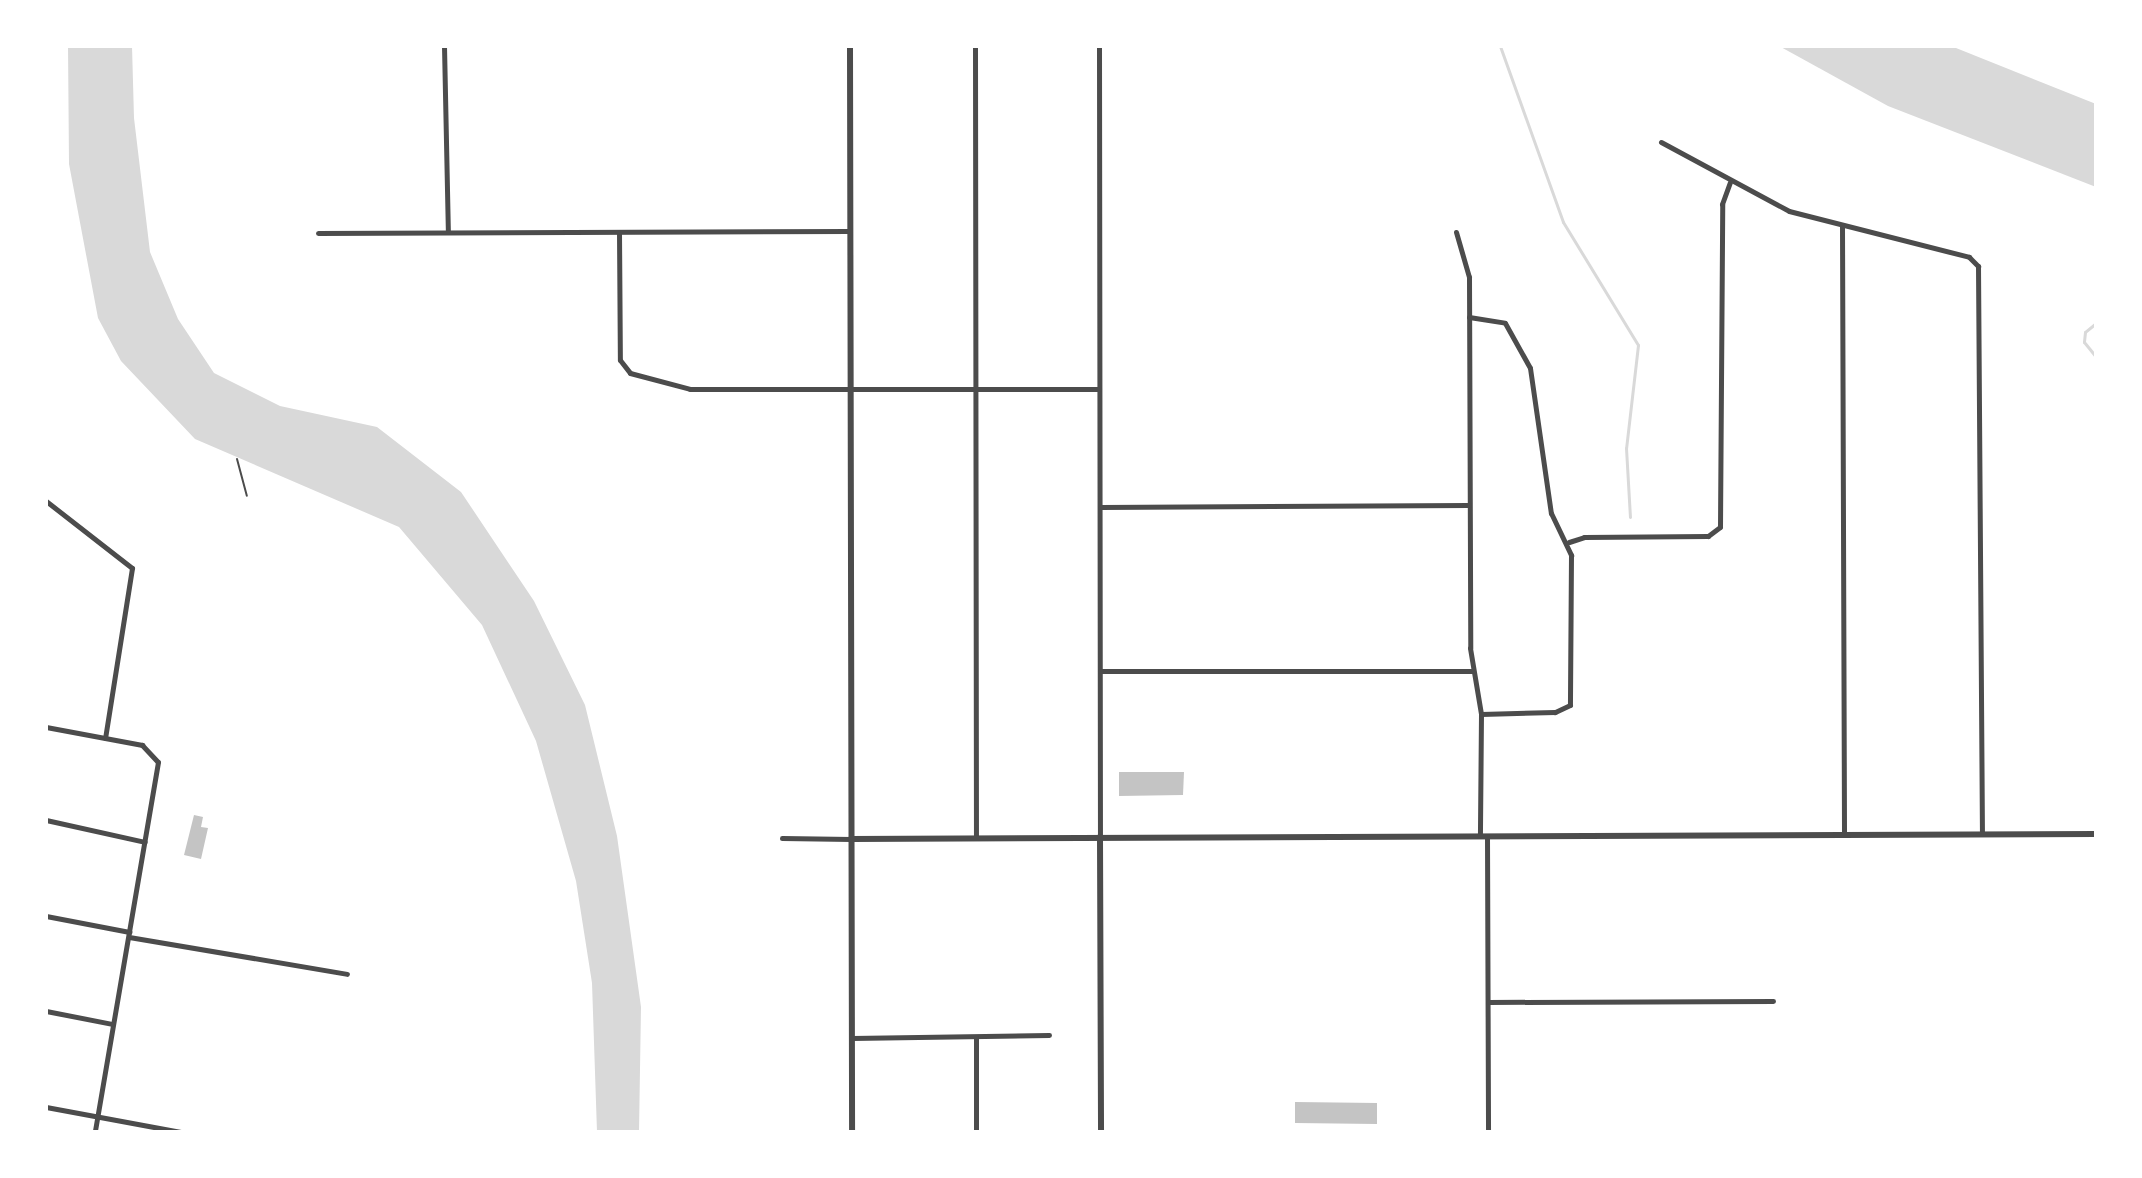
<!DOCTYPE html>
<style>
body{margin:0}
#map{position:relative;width:2142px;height:1178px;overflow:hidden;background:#fff;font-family:"Asap Condensed",sans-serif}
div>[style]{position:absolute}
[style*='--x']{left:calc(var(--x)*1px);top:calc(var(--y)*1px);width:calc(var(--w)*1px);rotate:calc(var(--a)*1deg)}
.water>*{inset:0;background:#d9d9d9}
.stream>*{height:3px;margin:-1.5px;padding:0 1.5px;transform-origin:1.5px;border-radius:1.5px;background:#d9d9d9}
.building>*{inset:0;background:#c4c4c4}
.service>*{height:2px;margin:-1px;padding:0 1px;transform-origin:1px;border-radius:1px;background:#4c4c4c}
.minor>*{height:5px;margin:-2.5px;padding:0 2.5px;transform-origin:2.5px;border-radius:2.5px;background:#4c4c4c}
.tertiary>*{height:6px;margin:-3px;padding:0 3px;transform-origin:3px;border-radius:3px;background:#4c4c4c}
span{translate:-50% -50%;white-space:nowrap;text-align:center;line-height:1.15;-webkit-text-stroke:7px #fff;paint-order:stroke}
.frame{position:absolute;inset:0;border:48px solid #fff;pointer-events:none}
</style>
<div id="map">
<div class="water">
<div style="clip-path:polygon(68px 46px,132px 46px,134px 118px,150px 252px,178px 319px,214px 373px,280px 406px,377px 427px,461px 492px,534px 601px,585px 705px,617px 836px,641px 1007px,639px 1132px,597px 1132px,592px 983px,576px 881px,536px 741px,482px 625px,399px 527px,195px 439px,121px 361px,98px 318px,69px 164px)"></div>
<div style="clip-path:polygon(1779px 46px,1951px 46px,2096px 104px,2096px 187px,1888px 106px)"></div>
</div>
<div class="stream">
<div style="--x:1500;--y:46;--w:187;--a:70.3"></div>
<div style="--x:1563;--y:222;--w:144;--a:58.6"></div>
<div style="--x:1638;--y:345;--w:104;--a:96.6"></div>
<div style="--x:1626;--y:448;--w:69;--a:86.7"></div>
<div style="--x:2096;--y:323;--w:14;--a:141"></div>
<div style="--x:2085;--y:332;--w:10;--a:96"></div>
<div style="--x:2084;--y:342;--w:19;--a:51"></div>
</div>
<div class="building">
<div style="clip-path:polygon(1119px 772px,1184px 772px,1183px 795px,1119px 796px)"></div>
<div style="clip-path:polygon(194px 815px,203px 817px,201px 827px,208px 828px,201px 859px,184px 855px)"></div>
<div style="clip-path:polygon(1295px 1102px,1377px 1103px,1377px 1124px,1295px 1123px)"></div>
</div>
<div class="service">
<div style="--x:237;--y:459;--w:38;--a:75"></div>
</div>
<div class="minor">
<div style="--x:444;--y:46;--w:186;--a:88.8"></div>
<div style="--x:975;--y:46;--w:791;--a:89.93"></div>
<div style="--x:1099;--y:46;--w:791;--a:89.93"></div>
<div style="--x:1661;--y:142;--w:145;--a:28.3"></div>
<div style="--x:1789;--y:211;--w:186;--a:14.3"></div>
<div style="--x:1969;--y:257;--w:13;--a:45"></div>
<div style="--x:1978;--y:266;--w:568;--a:89.6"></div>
<div style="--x:1842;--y:225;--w:610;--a:89.81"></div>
<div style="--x:619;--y:232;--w:128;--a:89.6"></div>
<div style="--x:620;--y:360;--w:16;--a:52"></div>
<div style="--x:630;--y:373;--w:62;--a:14.9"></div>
<div style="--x:690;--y:389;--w:409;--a:0"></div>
<div style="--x:1456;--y:232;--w:47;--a:73.9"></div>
<div style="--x:1469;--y:277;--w:371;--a:89.8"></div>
<div style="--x:1470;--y:648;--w:67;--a:80.5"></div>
<div style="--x:1481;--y:714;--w:122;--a:90.5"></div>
<div style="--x:318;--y:233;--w:532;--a:-0.22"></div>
<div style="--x:1469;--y:317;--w:36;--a:9"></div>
<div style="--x:1505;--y:323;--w:51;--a:60.9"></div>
<div style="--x:1530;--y:368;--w:147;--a:81.8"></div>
<div style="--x:1551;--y:513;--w:47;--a:64.5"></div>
<div style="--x:1571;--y:555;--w:150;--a:90.4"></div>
<div style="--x:1570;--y:705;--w:17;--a:155"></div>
<div style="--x:1555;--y:712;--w:74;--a:178.5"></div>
<div style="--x:46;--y:501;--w:109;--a:37.9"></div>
<div style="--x:132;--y:568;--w:172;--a:99"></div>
<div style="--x:1100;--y:507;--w:369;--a:-0.3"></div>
<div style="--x:1569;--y:542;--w:16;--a:-18"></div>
<div style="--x:1584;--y:537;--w:124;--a:-0.5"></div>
<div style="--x:1708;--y:536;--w:15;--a:-37"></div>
<div style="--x:1720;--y:527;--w:323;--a:-89.6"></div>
<div style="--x:1722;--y:204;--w:23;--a:-70"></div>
<div style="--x:1100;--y:671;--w:372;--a:0"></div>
<div style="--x:46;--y:727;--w:98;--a:10.6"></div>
<div style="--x:142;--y:745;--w:23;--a:47"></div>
<div style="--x:158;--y:762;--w:375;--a:99.7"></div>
<div style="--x:46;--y:820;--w:101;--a:12.5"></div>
<div style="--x:1487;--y:836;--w:296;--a:89.8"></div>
<div style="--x:782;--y:838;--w:69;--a:0.8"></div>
<div style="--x:46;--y:916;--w:85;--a:10.9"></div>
<div style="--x:129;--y:937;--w:221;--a:9.6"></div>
<div style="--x:1488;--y:1002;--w:285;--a:-0.2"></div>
<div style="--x:46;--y:1011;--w:67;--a:11.1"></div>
<div style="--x:852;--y:1038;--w:197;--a:-0.9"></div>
<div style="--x:976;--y:1038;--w:94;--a:90"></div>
<div style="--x:46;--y:1107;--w:137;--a:10.5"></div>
</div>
<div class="tertiary">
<div style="--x:850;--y:46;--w:1086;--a:89.89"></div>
<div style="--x:1100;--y:837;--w:295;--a:89.8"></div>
<div style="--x:851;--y:839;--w:1245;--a:-0.23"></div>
</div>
<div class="frame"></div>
</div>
